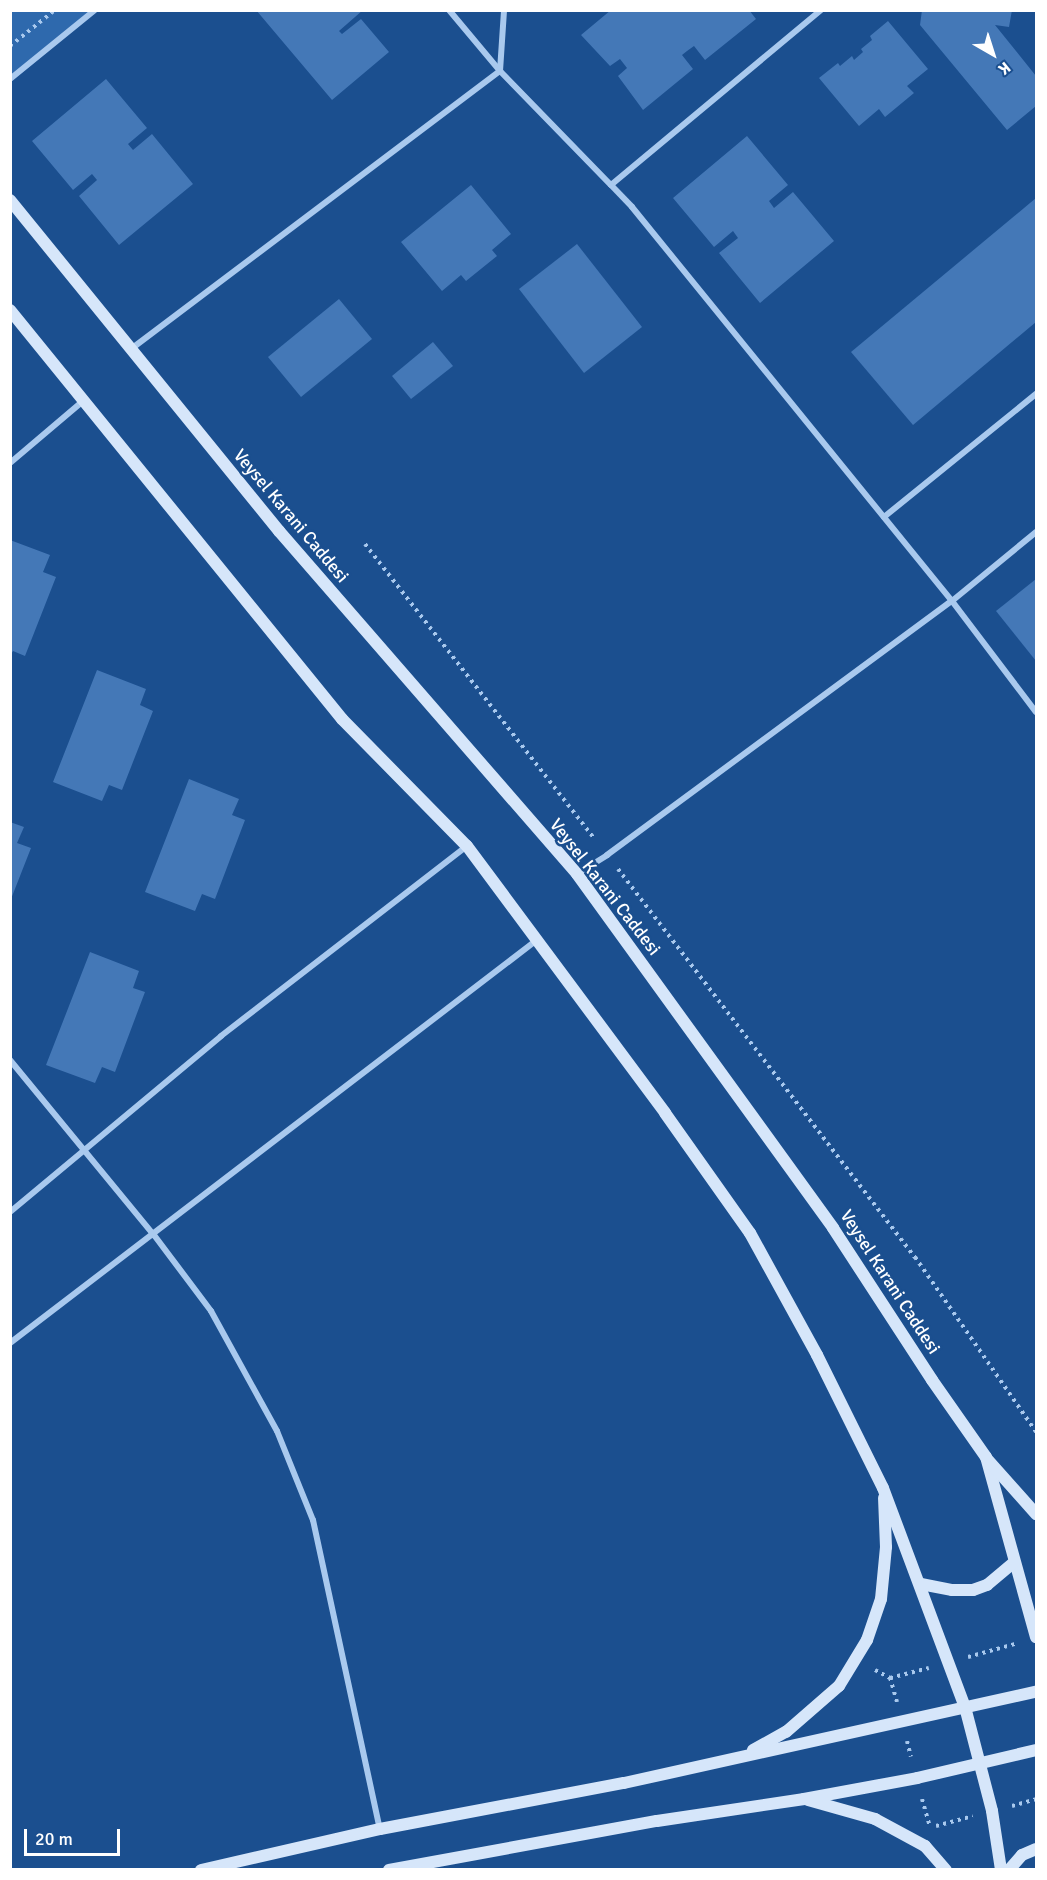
<!DOCTYPE html>
<style>
body{margin:0}
#map{position:relative;width:1047px;height:1880px;overflow:hidden;background:#1b4f8f;font-family:Signika,sans-serif}
div>[style]{position:absolute}
[style*='--x']{left:calc(var(--x)*1px);top:calc(var(--y)*1px);width:calc(var(--w)*1px);rotate:calc(var(--a)*1deg)}
.green>*{inset:0;background:#2e69ad}
.building>*{inset:0;background:#4478b7}
.path>*{height:4px;margin-top:-2px;transform-origin:0;background:repeating-linear-gradient(90deg,#a9c9ee 0 3px,transparent 0 7.5px)}
.street>*{height:6px;margin:-3px;padding:0 3px;transform-origin:3px;border-radius:3px;background:#a9c9ee}
.secondary>*{height:12px;margin:-6px;padding:0 6px;transform-origin:6px;border-radius:6px;background:#d6e6fa}
span{translate:-50% -50%;white-space:nowrap;text-align:center;line-height:1.15;-webkit-text-stroke:5px #1b4f8f;paint-order:stroke}
.street-label{font-size:18px;color:#fff}
.frame{position:absolute;inset:0;border:12px solid #fff;pointer-events:none}
.north{position:absolute;left:963px;top:24px;width:60px;height:60px;-webkit-text-stroke:4px #1b4f8f;paint-order:stroke;rotate:141deg;font-size:16px;font-weight:700;line-height:24px;text-align:center;color:#fff}
.north::after{content:'';display:block;margin:auto;width:21px;height:27px;background:#fff;clip-path:polygon(50% 0,100% 100%,50% 72%,0 100%)}
.scale{position:absolute;left:24px;top:1829px;width:96px;height:27px;box-sizing:border-box;border:3px solid #fff;border-top:0;padding-left:8px;font-size:18px;line-height:21px;white-space:nowrap;color:#fff;-webkit-text-stroke:4px #1b4f8f;paint-order:stroke}
</style>
<div id="map">
<div class="green">
<div style="clip-path:polygon(11px 11px,97px 11px,11px 82px)"></div>
</div>
<div class="building">
<div style="clip-path:polygon(256px 10px,363px 10px,339px 31px,342px 34px,361px 19px,389px 52px,332px 100px)"></div>
<div style="clip-path:polygon(611px 10px,749px 10px,756px 19px,705px 60px,694px 46px,687px 51px,682px 55px,693px 69px,643px 110px,618px 76px,627px 68px,620px 59px,610px 66px,581px 35px)"></div>
<div style="clip-path:polygon(922px 10px,1012px 10px,1009px 27px,995px 25px,1036px 76px,1036px 106px,1007px 130px,920px 25px)"></div>
<div style="clip-path:polygon(888px 21px,928px 69px,907px 86px,914px 93px,885px 117px,879px 109px,859px 126px,819px 78px,838px 63px,840px 66px,852px 56px,854px 60px,863px 52px,861px 49px,872px 40px,870px 36px)"></div>
<div style="clip-path:polygon(106px 79px,147px 128px,128px 144px,133px 150px,152px 134px,193px 184px,119px 245px,79px 196px,97px 180px,92px 174px,73px 190px,32px 141px)"></div>
<div style="clip-path:polygon(747px 136px,788px 185px,769px 201px,774px 208px,793px 192px,834px 241px,760px 303px,719px 253px,738px 238px,733px 231px,714px 247px,673px 198px)"></div>
<div style="clip-path:polygon(471px 185px,511px 234px,492px 250px,497px 256px,466px 281px,461px 275px,442px 291px,401px 242px)"></div>
<div style="clip-path:polygon(1036px 198px,1036px 322px,913px 425px,851px 352px)"></div>
<div style="clip-path:polygon(577px 244px,642px 327px,584px 373px,519px 289px)"></div>
<div style="clip-path:polygon(339px 299px,372px 339px,301px 397px,268px 357px)"></div>
<div style="clip-path:polygon(433px 342px,453px 366px,411px 399px,392px 376px)"></div>
<div style="clip-path:polygon(10px 540px,50px 555px,43px 572px,56px 577px,25px 656px,13px 651px,10px 656px)"></div>
<div style="clip-path:polygon(1036px 579px,1036px 661px,996px 611px)"></div>
<div style="clip-path:polygon(97px 670px,146px 689px,140px 705px,153px 711px,122px 790px,109px 785px,102px 801px,53px 782px)"></div>
<div style="clip-path:polygon(189px 779px,239px 799px,232px 815px,245px 820px,215px 899px,202px 894px,195px 911px,145px 892px)"></div>
<div style="clip-path:polygon(10px 822px,24px 827px,17px 843px,31px 848px,11px 899px)"></div>
<div style="clip-path:polygon(90px 952px,139px 971px,133px 988px,145px 992px,115px 1072px,102px 1067px,95px 1083px,46px 1065px)"></div>
</div>
<div class="path">
<div style="--x:10;--y:46;--w:58;--a:-38.7"></div>
<div style="--x:365;--y:544;--w:374;--a:52.1"></div>
<div style="--x:618;--y:869;--w:489;--a:52.6"></div>
<div style="--x:915;--y:1257;--w:213;--a:55.3"></div>
<div style="--x:968;--y:1657;--w:49;--a:-15.5"></div>
<div style="--x:875;--y:1670;--w:17;--a:28"></div>
<div style="--x:897;--y:1702;--w:25;--a:-106"></div>
<div style="--x:890;--y:1678;--w:40;--a:-14.4"></div>
<div style="--x:907;--y:1741;--w:16;--a:76"></div>
<div style="--x:922;--y:1799;--w:26;--a:74"></div>
<div style="--x:1012;--y:1806;--w:25;--a:-16"></div>
<div style="--x:936;--y:1826;--w:38;--a:-15"></div>
</div>
<div class="street">
<div style="--x:449;--y:10;--w:80;--a:50.1"></div>
<div style="--x:500;--y:71;--w:159;--a:45.8"></div>
<div style="--x:821;--y:10;--w:273;--a:140.2"></div>
<div style="--x:611;--y:185;--w:30;--a:46"></div>
<div style="--x:632;--y:207;--w:508;--a:50.92"></div>
<div style="--x:952;--y:601;--w:139;--a:52.9"></div>
<div style="--x:10;--y:79;--w:109;--a:-39.1"></div>
<div style="--x:131;--y:349;--w:462;--a:-37"></div>
<div style="--x:500;--y:71;--w:61;--a:-86.2"></div>
<div style="--x:10;--y:463;--w:96;--a:-40.3"></div>
<div style="--x:884;--y:517;--w:196;--a:-39"></div>
<div style="--x:577;--y:874;--w:36;--a:-32"></div>
<div style="--x:607;--y:855;--w:428;--a:-36.4"></div>
<div style="--x:952;--y:601;--w:109;--a:-39.4"></div>
<div style="--x:10;--y:1060;--w:227;--a:50.6"></div>
<div style="--x:154;--y:1235;--w:95;--a:53.1"></div>
<div style="--x:211;--y:1311;--w:137;--a:61.2"></div>
<div style="--x:277;--y:1431;--w:96;--a:68"></div>
<div style="--x:313;--y:1520;--w:316;--a:77.8"></div>
<div style="--x:10;--y:1212;--w:275;--a:-39.8"></div>
<div style="--x:221;--y:1036;--w:311;--a:-37.7"></div>
<div style="--x:10;--y:1343;--w:663;--a:-37.41"></div>
</div>
<div class="secondary">
<div style="--x:10;--y:200;--w:427;--a:50.9"></div>
<div style="--x:279;--y:531;--w:454;--a:49"></div>
<div style="--x:577;--y:874;--w:437;--a:54.1"></div>
<div style="--x:833;--y:1228;--w:181;--a:56.9"></div>
<div style="--x:932;--y:1380;--w:94;--a:55"></div>
<div style="--x:986;--y:1457;--w:187;--a:74.5"></div>
<div style="--x:10;--y:310;--w:527;--a:50.93"></div>
<div style="--x:342;--y:719;--w:178;--a:45.5"></div>
<div style="--x:467;--y:846;--w:332;--a:53.4"></div>
<div style="--x:665;--y:1113;--w:147;--a:54.7"></div>
<div style="--x:750;--y:1233;--w:139;--a:61.2"></div>
<div style="--x:817;--y:1355;--w:148;--a:63.6"></div>
<div style="--x:883;--y:1488;--w:234;--a:69.5"></div>
<div style="--x:965;--y:1707;--w:107;--a:75.4"></div>
<div style="--x:992;--y:1811;--w:60;--a:81.3"></div>
<div style="--x:987;--y:1459;--w:74;--a:48.3"></div>
<div style="--x:921;--y:1584;--w:32;--a:11"></div>
<div style="--x:952;--y:1590;--w:21;--a:0"></div>
<div style="--x:973;--y:1590;--w:15;--a:-20"></div>
<div style="--x:987;--y:1585;--w:35;--a:-40"></div>
<div style="--x:753;--y:1750;--w:38;--a:-29"></div>
<div style="--x:786;--y:1732;--w:70;--a:-41"></div>
<div style="--x:839;--y:1686;--w:54;--a:-58.7"></div>
<div style="--x:867;--y:1640;--w:43;--a:-71.1"></div>
<div style="--x:881;--y:1599;--w:52;--a:-84.5"></div>
<div style="--x:886;--y:1547;--w:49;--a:-92.3"></div>
<div style="--x:808;--y:1800;--w:70;--a:15.8"></div>
<div style="--x:875;--y:1819;--w:57;--a:28.4"></div>
<div style="--x:925;--y:1846;--w:32;--a:49"></div>
<div style="--x:201;--y:1870;--w:184;--a:-12.9"></div>
<div style="--x:380;--y:1829;--w:248;--a:-10.7"></div>
<div style="--x:624;--y:1783;--w:422;--a:-12.5"></div>
<div style="--x:389;--y:1870;--w:272;--a:-10.4"></div>
<div style="--x:657;--y:1821;--w:149;--a:-8.5"></div>
<div style="--x:804;--y:1799;--w:115;--a:-10.5"></div>
<div style="--x:917;--y:1778;--w:122;--a:-13.2"></div>
<div style="--x:1009;--y:1870;--w:20;--a:-49"></div>
<div style="--x:1022;--y:1855;--w:15;--a:-23"></div>
</div>
<div class="street-label">
<span style="left:291px;top:516px;rotate:50deg">Veysel Karani Caddesi</span>
<span style="left:605px;top:887px;rotate:52deg">Veysel Karani Caddesi</span>
<span style="left:890px;top:1282px;rotate:57deg">Veysel Karani Caddesi</span>
</div>
<div class="frame"></div>
<div class="north">K</div>
<div class="scale">20 m</div>
</div>
